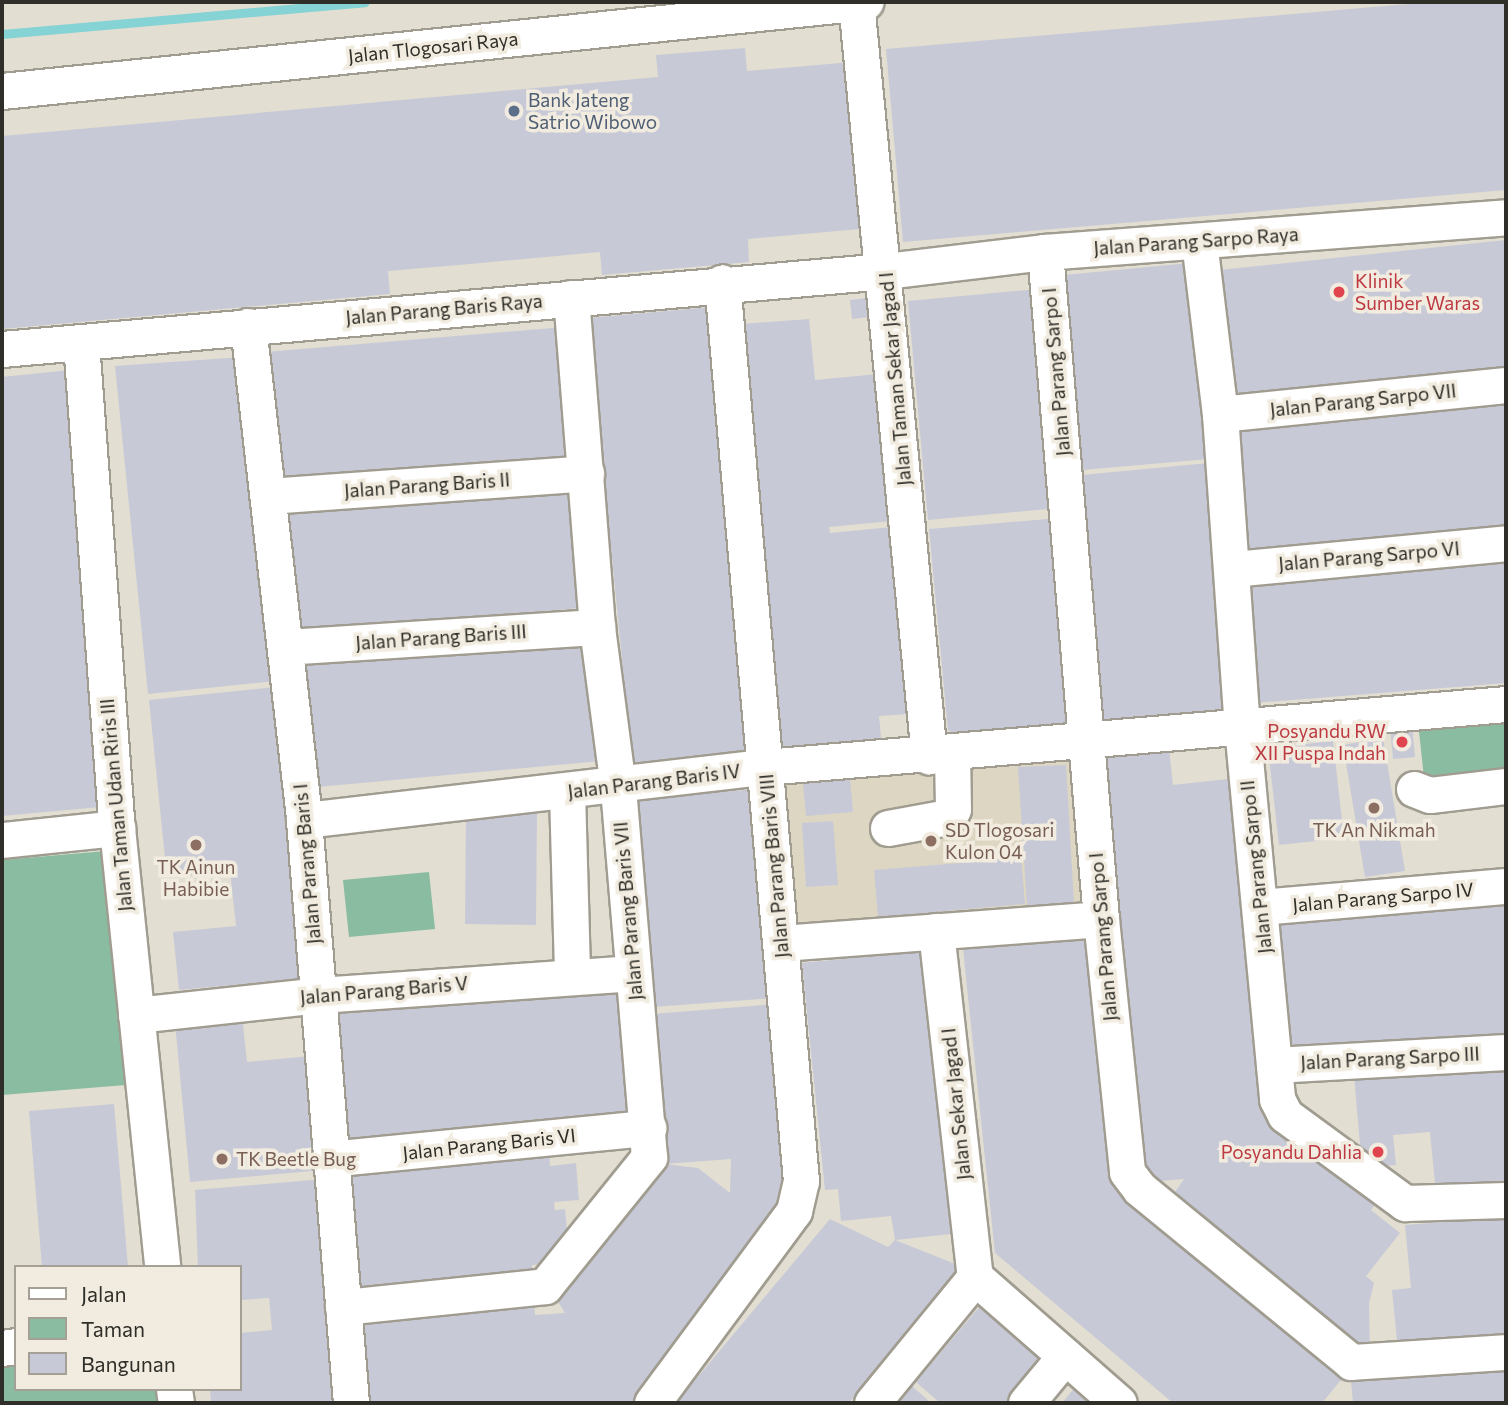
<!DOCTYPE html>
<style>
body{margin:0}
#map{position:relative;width:1508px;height:1405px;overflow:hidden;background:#e3ded2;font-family:Commissioner,sans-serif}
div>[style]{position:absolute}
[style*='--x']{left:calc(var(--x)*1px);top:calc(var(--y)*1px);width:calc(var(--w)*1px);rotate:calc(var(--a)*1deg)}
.built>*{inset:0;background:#ddd6c2}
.green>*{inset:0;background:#8abca2}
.stream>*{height:9px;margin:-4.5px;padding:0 4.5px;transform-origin:4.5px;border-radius:4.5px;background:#86d3d5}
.building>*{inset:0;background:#c7c9d6}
.roads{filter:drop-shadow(2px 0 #a09c90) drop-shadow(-2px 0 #a09c90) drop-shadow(0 2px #a09c90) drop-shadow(0 -2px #a09c90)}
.minor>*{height:35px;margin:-17.5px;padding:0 17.5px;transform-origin:17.5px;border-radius:17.5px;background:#fff}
.dots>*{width:19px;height:19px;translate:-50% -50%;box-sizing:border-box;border:4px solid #f1ecdf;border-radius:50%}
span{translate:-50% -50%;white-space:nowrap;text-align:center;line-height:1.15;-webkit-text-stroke:7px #f1ecdf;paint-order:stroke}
.street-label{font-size:19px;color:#302e29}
.service-label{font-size:19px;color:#4e5e75}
.left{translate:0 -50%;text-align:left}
.health-label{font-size:19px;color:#be3a42}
.right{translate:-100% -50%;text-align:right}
.education-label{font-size:19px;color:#785e54}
.frame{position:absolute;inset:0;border:4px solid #302e29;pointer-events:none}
.legend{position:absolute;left:14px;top:1265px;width:228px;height:126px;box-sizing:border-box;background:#f1ecdf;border:2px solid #a4a096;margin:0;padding:9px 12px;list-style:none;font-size:21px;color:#302e29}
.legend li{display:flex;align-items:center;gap:14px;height:35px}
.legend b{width:35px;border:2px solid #a4a096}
</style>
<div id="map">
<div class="built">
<div style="clip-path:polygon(1070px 747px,1086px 907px,791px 936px,775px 775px)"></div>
</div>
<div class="green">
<div style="clip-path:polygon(1506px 713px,1506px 778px,1425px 787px,1418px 722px)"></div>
<div style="clip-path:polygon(106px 851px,126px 1085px,2px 1095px,2px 860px)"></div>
<div style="clip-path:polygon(429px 872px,435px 929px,349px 937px,343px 880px)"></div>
<div style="clip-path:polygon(16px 1349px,16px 1389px,158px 1389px,159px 1403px,2px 1403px,2px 1351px)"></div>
</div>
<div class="stream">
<div style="--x:2;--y:34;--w:364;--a:-5"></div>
</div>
<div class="building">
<div style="clip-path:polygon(1431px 2px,1506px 2px,1506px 190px,903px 242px,886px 49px)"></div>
<div style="clip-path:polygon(745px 48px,747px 71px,852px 62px,860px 229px,748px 239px,749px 262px,602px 275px,600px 252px,470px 264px,388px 271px,390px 294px,2px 329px,2px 136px,658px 77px,656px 55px)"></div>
<div style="clip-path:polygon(1506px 240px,1506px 367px,1231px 395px,1210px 271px)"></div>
<div style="clip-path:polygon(1190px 263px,1209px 459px,1082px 470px,1064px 275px)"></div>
<div style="clip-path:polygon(1038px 289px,1058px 508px,928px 520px,908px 301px)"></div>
<div style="clip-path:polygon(875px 297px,877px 316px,852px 319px,850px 300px)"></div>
<div style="clip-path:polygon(711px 307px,758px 759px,628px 771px,621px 692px,625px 691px,589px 318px)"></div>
<div style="clip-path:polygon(809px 319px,815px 380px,878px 374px,892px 521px,829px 527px,830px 533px,892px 527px,909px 714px,879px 716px,882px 749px,782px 758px,742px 324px)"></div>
<div style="clip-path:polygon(564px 327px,576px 463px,280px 487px,265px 352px)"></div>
<div style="clip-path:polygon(242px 357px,275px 681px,148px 694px,115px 366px)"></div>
<div style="clip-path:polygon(70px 370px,111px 806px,2px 816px,2px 377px)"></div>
<div style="clip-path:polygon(1506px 401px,1506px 534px,1240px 558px,1227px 427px)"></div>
<div style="clip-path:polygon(1209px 463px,1232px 717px,1105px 728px,1082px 475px)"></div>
<div style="clip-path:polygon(577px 485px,589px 607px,296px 634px,284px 512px)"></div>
<div style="clip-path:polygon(1059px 518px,1078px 728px,960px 737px,948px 730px,929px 529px)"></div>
<div style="clip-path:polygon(1506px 558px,1506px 683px,1253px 703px,1242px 579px)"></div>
<div style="clip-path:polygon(589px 639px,601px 761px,307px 788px,296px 666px)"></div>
<div style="clip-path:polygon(276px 687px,305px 978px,179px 990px,173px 932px,236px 926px,230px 871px,167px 878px,149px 700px)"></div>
<div style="clip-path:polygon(1412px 725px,1415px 757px,1393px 759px,1390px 727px)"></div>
<div style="clip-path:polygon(1383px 738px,1405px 871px,1365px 877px,1343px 745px)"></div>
<div style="clip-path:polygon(1333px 741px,1344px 838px,1279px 845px,1268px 748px)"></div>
<div style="clip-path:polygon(1169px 748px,1173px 785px,1237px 778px,1271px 1117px,1377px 1202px,1371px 1210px,1400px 1233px,1366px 1276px,1374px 1283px,1369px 1303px,1370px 1358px,1170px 1199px,1184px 1179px,1148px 1182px,1104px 754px)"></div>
<div style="clip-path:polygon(1066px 765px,1074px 904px,1027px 906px,1018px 767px)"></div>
<div style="clip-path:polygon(850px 779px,853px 812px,806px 816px,803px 783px)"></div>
<div style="clip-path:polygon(758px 789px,775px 998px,653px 1007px,635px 799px)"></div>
<div style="clip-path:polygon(466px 813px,537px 814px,536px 925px,465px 924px)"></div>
<div style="clip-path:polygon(833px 821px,838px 885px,806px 887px,802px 823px)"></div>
<div style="clip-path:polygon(1021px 858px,1025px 904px,878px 917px,874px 870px)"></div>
<div style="clip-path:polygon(1506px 901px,1506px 1038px,1288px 1058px,1274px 924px)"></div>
<div style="clip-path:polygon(1094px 935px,1124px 1198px,1135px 1198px,1345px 1375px,1322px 1403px,1173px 1403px,995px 1253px,963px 949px)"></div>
<div style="clip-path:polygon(931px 950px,961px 1233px,895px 1240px,963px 1267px,849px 1403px,676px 1403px,830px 1219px,888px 1247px,895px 1240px,891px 1216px,841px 1221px,838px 1189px,825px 1190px,802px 963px)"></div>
<div style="clip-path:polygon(628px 982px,641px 1113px,347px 1142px,334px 1011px)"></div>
<div style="clip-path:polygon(evenodd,776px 1004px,793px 1204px,635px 1403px,364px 1403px,357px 1317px,534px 1302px,535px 1315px,565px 1313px,557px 1300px,664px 1164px,653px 1014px,776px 1004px,731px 1159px,730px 1193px,698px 1168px,664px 1164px,731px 1159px)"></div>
<div style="clip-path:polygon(241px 1006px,247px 1062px,311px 1056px,322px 1170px,190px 1182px,174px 1012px)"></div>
<div style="clip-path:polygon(1506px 1062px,1506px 1188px,1436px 1194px,1430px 1132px,1393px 1135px,1396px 1165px,1362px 1168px,1354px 1075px)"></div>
<div style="clip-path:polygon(114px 1104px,128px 1267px,42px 1267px,29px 1111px)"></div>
<div style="clip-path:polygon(549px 1149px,550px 1166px,576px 1163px,579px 1200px,554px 1202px,555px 1210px,565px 1209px,568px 1241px,560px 1263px,532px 1265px,532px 1275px,358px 1292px,346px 1168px)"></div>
<div style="clip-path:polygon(323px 1179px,344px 1403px,211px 1403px,210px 1389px,240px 1389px,240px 1333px,272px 1330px,269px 1298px,240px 1300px,240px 1267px,198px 1267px,195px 1190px)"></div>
<div style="clip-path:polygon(1506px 1217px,1506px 1341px,1398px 1351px,1392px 1290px,1411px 1288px,1405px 1225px)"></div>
<div style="clip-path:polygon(986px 1299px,1057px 1360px,1020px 1403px,940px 1403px,916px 1382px)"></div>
<div style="clip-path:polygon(1506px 1368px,1506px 1403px,1353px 1403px,1351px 1382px)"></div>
<div style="clip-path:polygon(1080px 1381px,1106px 1403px,1062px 1403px)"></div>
<div style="clip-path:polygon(912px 1386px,931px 1403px,898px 1403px)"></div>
</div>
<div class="roads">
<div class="minor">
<div style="--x:856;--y:2;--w:758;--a:84.47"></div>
<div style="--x:2;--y:91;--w:868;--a:-5.89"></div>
<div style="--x:1199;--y:241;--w:174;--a:83.1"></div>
<div style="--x:1220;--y:414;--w:314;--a:86"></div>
<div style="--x:1242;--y:727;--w:374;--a:84.6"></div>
<div style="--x:1277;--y:1099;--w:18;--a:63"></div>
<div style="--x:1285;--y:1115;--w:149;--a:36.3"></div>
<div style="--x:1405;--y:1203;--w:101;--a:-1.7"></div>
<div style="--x:1045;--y:252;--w:669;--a:85.2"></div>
<div style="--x:1101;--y:919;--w:254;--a:84.1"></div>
<div style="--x:1127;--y:1172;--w:21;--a:53"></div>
<div style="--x:1140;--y:1189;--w:273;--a:39.3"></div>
<div style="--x:1351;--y:1362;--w:155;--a:-3.7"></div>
<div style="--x:248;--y:326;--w:497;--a:83.5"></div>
<div style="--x:304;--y:820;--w:585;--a:85.39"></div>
<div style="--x:81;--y:342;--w:487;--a:85.8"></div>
<div style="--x:117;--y:828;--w:441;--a:84.1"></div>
<div style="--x:2;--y:349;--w:886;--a:-5.05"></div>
<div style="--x:885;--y:271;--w:161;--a:-6.8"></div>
<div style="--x:1045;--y:252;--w:462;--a:-4.3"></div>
<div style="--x:1220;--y:414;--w:287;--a:-5.8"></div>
<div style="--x:268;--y:496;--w:319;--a:-4.1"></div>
<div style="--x:1233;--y:569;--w:274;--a:-5.4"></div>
<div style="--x:285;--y:647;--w:313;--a:-3.7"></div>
<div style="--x:1414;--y:789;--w:17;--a:21"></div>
<div style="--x:1430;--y:795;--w:77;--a:-6.8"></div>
<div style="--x:567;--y:792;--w:183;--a:88.4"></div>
<div style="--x:304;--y:820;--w:464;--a:-6.6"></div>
<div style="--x:765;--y:767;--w:744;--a:-4.86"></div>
<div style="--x:888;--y:828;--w:61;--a:-10.4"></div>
<div style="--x:948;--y:817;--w:9;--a:-58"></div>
<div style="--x:953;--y:809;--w:56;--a:-91"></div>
<div style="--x:2;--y:840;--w:116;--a:-6"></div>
<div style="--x:1260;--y:907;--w:247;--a:-4.9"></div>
<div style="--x:936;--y:931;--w:348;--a:83.6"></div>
<div style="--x:782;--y:943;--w:320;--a:-4.3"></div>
<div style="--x:136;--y:1015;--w:184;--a:-6.2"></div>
<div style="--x:319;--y:995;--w:314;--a:-4"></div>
<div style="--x:1274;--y:1065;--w:232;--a:-3.2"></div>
<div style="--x:329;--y:1159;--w:321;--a:-5.6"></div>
<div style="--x:343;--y:1307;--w:203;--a:-5.9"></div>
<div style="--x:545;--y:1286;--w:166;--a:-51.1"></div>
<div style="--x:649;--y:1157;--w:371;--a:-94.8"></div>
<div style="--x:618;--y:787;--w:161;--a:-97.5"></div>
<div style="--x:597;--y:627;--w:330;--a:-94.5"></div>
<div style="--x:2;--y:1348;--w:14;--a:-8"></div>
<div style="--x:174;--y:1389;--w:14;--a:82"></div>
<div style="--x:652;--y:1403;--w:239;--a:-53.5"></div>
<div style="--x:794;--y:1211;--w:31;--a:-77"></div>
<div style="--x:801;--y:1181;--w:902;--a:-95.02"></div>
<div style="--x:872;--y:1403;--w:163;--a:-50.7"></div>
<div style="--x:975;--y:1277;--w:191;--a:41.2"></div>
<div style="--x:1026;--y:1403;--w:61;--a:-50.3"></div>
</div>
</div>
<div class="dots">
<div style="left:514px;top:111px;background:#5c6f8a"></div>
<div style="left:1339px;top:292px;background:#e0444e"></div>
<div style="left:1402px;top:742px;background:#e0444e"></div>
<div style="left:1374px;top:808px;background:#8d6e63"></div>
<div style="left:931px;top:841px;background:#8d6e63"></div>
<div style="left:196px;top:845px;background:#8d6e63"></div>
<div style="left:1378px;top:1152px;background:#e0444e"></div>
<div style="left:222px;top:1159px;background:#8d6e63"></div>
</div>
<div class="street-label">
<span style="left:433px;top:47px;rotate:-6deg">Jalan Tlogosari Raya</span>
<span style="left:1196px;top:241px;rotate:-4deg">Jalan Parang Sarpo Raya</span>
<span style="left:444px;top:309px;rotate:-5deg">Jalan Parang Baris Raya</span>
<span style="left:1056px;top:372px;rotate:-95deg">Jalan Parang Sarpo I</span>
<span style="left:895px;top:379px;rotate:-95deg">Jalan Taman Sekar Jagad I</span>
<span style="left:1363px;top:400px;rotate:-6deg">Jalan Parang Sarpo VII</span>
<span style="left:427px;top:485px;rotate:-4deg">Jalan Parang Baris II</span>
<span style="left:1369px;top:556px;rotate:-5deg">Jalan Parang Sarpo VI</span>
<span style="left:441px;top:637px;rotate:-4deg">Jalan Parang Baris III</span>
<span style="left:654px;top:781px;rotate:-7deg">Jalan Parang Baris IV</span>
<span style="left:116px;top:805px;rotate:-95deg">Jalan Taman Udan Riris III</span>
<span style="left:307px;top:864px;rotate:-95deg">Jalan Parang Baris I</span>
<span style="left:774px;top:866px;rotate:-95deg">Jalan Parang Baris VIII</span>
<span style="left:1256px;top:867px;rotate:-96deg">Jalan Parang Sarpo II</span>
<span style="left:1383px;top:897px;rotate:-5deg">Jalan Parang Sarpo IV</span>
<span style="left:628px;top:911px;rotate:-95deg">Jalan Parang Baris VII</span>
<span style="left:1103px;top:937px;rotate:-95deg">Jalan Parang Sarpo I</span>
<span style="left:384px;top:990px;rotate:-5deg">Jalan Parang Baris V</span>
<span style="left:1390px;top:1058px;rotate:-3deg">Jalan Parang Sarpo III</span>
<span style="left:956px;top:1104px;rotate:-96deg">Jalan Sekar Jagad I</span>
<span style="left:489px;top:1144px;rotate:-6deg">Jalan Parang Baris VI</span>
</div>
<div class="service-label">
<span class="left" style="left:528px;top:111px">Bank Jateng<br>Satrio Wibowo</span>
</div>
<div class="health-label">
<span class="left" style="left:1355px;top:292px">Klinik<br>Sumber Waras</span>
<span class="right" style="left:1386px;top:742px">Posyandu RW<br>XII Puspa Indah</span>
<span class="right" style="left:1362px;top:1152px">Posyandu Dahlia</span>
</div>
<div class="education-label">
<span class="left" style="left:945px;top:841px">SD Tlogosari<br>Kulon 04</span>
<span style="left:1374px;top:830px">TK An Nikmah</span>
<span style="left:196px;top:878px">TK Ainun<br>Habibie</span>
<span class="left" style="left:236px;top:1159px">TK Beetle Bug</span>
</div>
<div class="frame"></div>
<ul class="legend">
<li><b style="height:9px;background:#fff"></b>Jalan</li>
<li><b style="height:19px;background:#8abca2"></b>Taman</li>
<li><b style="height:19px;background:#c7c9d6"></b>Bangunan</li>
</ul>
</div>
